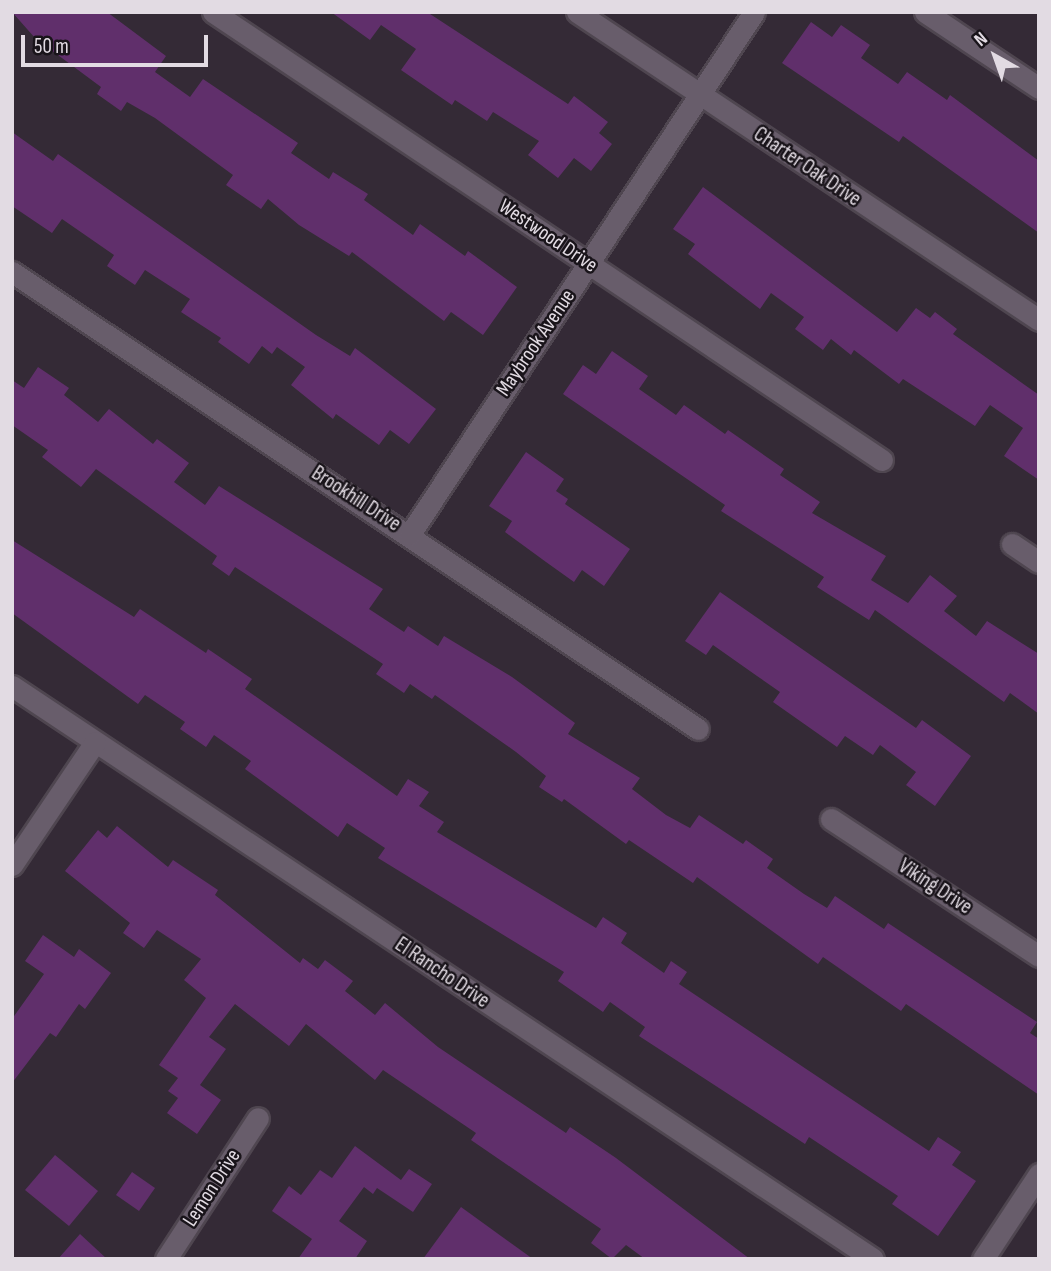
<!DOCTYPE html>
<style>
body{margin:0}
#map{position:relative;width:1051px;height:1271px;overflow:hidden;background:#342a36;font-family:"Sofia Sans Condensed",sans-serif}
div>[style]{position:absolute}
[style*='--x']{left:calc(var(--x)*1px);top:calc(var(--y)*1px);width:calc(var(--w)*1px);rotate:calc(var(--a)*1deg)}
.building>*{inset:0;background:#602f6b}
.roads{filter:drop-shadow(2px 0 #4f4650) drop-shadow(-2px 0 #4f4650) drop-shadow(0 2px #4f4650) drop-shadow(0 -2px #4f4650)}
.minor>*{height:21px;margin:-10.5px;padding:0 10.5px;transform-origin:10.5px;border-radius:10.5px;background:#685d6b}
span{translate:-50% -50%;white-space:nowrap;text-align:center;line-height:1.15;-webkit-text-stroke:5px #19141a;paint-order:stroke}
.street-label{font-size:21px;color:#e2dbe3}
.frame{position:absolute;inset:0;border:14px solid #e2dbe3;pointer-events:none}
.north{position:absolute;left:960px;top:21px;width:70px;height:70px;-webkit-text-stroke:5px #19141a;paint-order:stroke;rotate:320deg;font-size:19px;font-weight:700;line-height:28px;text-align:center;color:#e2dbe3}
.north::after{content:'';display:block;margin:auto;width:24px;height:32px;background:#e2dbe3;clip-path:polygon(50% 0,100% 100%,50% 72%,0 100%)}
.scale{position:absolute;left:21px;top:35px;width:187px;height:32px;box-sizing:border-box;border:4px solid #e2dbe3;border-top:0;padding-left:9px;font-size:21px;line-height:24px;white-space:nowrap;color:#e2dbe3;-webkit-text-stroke:5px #19141a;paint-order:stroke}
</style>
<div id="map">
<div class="building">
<div style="clip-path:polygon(12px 12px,107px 12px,166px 56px,155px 72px,190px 97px,203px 79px,298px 143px,291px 153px,329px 179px,333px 172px,368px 194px,364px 200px,413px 235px,420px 224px,465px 256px,468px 251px,517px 287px,483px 335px,451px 312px,444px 321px,352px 252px,349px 256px,299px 225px,268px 199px,261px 209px,226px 185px,233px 175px,155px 118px,127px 102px,121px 111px,97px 94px,101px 87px,35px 38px)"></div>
<div style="clip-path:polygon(331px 12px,427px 12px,568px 104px,574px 96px,608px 122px,599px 133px,612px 144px,591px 171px,574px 158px,558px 178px,528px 155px,539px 141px,493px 112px,487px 121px,455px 100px,452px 105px,401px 70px,416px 49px,381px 25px,370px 40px)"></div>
<div style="clip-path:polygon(811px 22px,832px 37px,841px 25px,870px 45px,861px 58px,898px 84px,907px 72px,947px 100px,950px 95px,1039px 161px,1039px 233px,903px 136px,899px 142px,782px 63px)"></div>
<div style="clip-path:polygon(12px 132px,53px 161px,58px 154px,316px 335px,350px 356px,355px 348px,436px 409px,409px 444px,390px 430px,379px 445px,336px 414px,333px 419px,291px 385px,305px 367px,277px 347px,272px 354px,262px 346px,249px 364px,218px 342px,221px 338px,181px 312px,190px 299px,145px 270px,135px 285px,107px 266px,114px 255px,62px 219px,52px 233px,12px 206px)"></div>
<div style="clip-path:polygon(703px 187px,897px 332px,916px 308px,930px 318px,935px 312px,957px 329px,953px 334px,1039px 395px,1039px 480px,1004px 456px,1023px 428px,990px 405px,975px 426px,903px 379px,899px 384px,854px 350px,851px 355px,831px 339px,823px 350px,795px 329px,804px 317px,771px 293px,760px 309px,688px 254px,695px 244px,673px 229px)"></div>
<div style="clip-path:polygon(612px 351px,648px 376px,639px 389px,676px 415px,684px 405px,725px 434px,728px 430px,784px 469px,780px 475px,820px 502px,812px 513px,886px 556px,871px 580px,908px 603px,930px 575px,957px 596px,944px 611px,976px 636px,987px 621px,1039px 654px,1039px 714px,1010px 693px,1004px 702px,875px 610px,869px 620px,817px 587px,824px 577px,721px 511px,725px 505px,563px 394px,583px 365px,596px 374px)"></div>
<div style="clip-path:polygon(38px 367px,69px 388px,64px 395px,98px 422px,109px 409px,153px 444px,157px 439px,189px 463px,174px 482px,205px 505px,219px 486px,383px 589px,369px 609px,404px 632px,408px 626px,438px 646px,444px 636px,512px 677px,575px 723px,568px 734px,640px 778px,632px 789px,666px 815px,690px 828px,699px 815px,743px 844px,746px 840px,773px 859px,767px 868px,804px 894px,827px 908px,835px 896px,884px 929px,888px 923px,1037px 1022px,1030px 1033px,1039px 1039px,1039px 1095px,906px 1004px,901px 1011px,823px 957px,818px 964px,697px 877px,693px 883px,629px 840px,626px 844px,564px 799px,562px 802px,539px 787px,546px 776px,516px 752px,435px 695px,432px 699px,410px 684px,404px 693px,376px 674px,383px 664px,235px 567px,229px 576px,212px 564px,217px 556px,96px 469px,81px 487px,42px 457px,48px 450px,12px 425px,12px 380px,24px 388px)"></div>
<div style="clip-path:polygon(526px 452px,564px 479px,556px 491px,568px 499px,565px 504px,630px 549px,604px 586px,582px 570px,574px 582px,546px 562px,505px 532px,512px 521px,489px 506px)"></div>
<div style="clip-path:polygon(12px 540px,134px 617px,140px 609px,206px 653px,208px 649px,252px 679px,245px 689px,397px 796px,408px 779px,429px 792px,419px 806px,444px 822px,437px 832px,596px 928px,603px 917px,627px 933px,621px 943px,664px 973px,671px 961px,687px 972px,679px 984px,929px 1151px,938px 1137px,961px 1152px,952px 1165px,976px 1181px,938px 1236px,892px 1204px,898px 1196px,809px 1137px,805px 1144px,639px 1036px,645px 1027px,610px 1002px,603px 1012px,558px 981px,564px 972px,378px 858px,385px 848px,347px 823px,338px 837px,245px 769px,251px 761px,214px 735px,206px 747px,180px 729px,185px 722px,145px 695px,138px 704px,12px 613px)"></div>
<div style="clip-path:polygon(720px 592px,916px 728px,922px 720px,971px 756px,935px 806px,906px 785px,916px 772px,880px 745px,873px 755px,845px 736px,837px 747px,773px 702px,780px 692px,757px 676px,713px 645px,706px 655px,685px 641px)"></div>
<div style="clip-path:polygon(117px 826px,168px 867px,173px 860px,218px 890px,215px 895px,300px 963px,303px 958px,318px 969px,325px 960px,353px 981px,345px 991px,375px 1015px,385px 1003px,438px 1047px,566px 1133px,570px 1127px,616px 1158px,750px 1259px,645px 1259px,626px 1245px,612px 1259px,591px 1243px,601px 1229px,471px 1140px,476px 1133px,383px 1070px,375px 1080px,306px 1024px,289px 1046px,235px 1004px,209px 1037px,226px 1049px,200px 1085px,221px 1100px,197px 1134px,167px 1113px,178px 1098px,168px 1091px,178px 1078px,159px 1065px,206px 998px,184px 980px,201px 959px,157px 930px,144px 948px,123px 933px,130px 923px,65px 871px,98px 830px,107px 838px)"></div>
<div style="clip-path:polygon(43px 935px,74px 957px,79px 949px,111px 973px,85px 1009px,79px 1004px,56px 1037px,50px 1033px,12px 1083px,12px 1019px,44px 974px,25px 961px)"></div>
<div style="clip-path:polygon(355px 1146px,401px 1180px,409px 1169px,432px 1184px,413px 1212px,377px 1188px,373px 1194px,364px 1187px,339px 1221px,367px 1241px,355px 1259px,298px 1259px,312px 1239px,272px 1211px,289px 1186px,301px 1195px,320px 1170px,332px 1178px)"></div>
<div style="clip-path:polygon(55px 1155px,98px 1191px,69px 1226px,25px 1190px)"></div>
<div style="clip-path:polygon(132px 1172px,155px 1188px,139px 1211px,116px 1195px)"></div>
<div style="clip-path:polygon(461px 1207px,533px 1259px,423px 1259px)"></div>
<div style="clip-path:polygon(80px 1234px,107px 1259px,58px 1259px)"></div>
</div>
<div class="roads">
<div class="minor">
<div style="--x:213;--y:12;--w:805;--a:33.81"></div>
<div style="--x:577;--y:12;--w:555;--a:33.69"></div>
<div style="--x:925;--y:12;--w:137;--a:33.7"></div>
<div style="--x:12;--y:272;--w:824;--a:33.67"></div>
<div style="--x:410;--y:534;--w:625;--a:-56.61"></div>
<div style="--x:1012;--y:544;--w:32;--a:34"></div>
<div style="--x:12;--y:686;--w:1034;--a:33.64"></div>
<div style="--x:831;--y:819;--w:249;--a:33.4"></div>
<div style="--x:12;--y:865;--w:148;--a:-56"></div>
<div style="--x:166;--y:1259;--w:168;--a:-56.9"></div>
<div style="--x:983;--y:1259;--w:102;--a:-56.6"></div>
</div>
</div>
<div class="street-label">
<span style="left:807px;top:167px;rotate:34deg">Charter Oak Drive</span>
<span style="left:548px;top:236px;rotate:34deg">Westwood Drive</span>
<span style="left:536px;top:343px;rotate:-56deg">Maybrook Avenue</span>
<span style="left:356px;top:499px;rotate:33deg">Brookhill Drive</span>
<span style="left:935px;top:887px;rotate:33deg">Viking Drive</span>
<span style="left:442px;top:973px;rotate:34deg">El Rancho Drive</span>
<span style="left:212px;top:1188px;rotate:-57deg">Lemon Drive</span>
</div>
<div class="frame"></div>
<div class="north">N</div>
<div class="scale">50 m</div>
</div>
